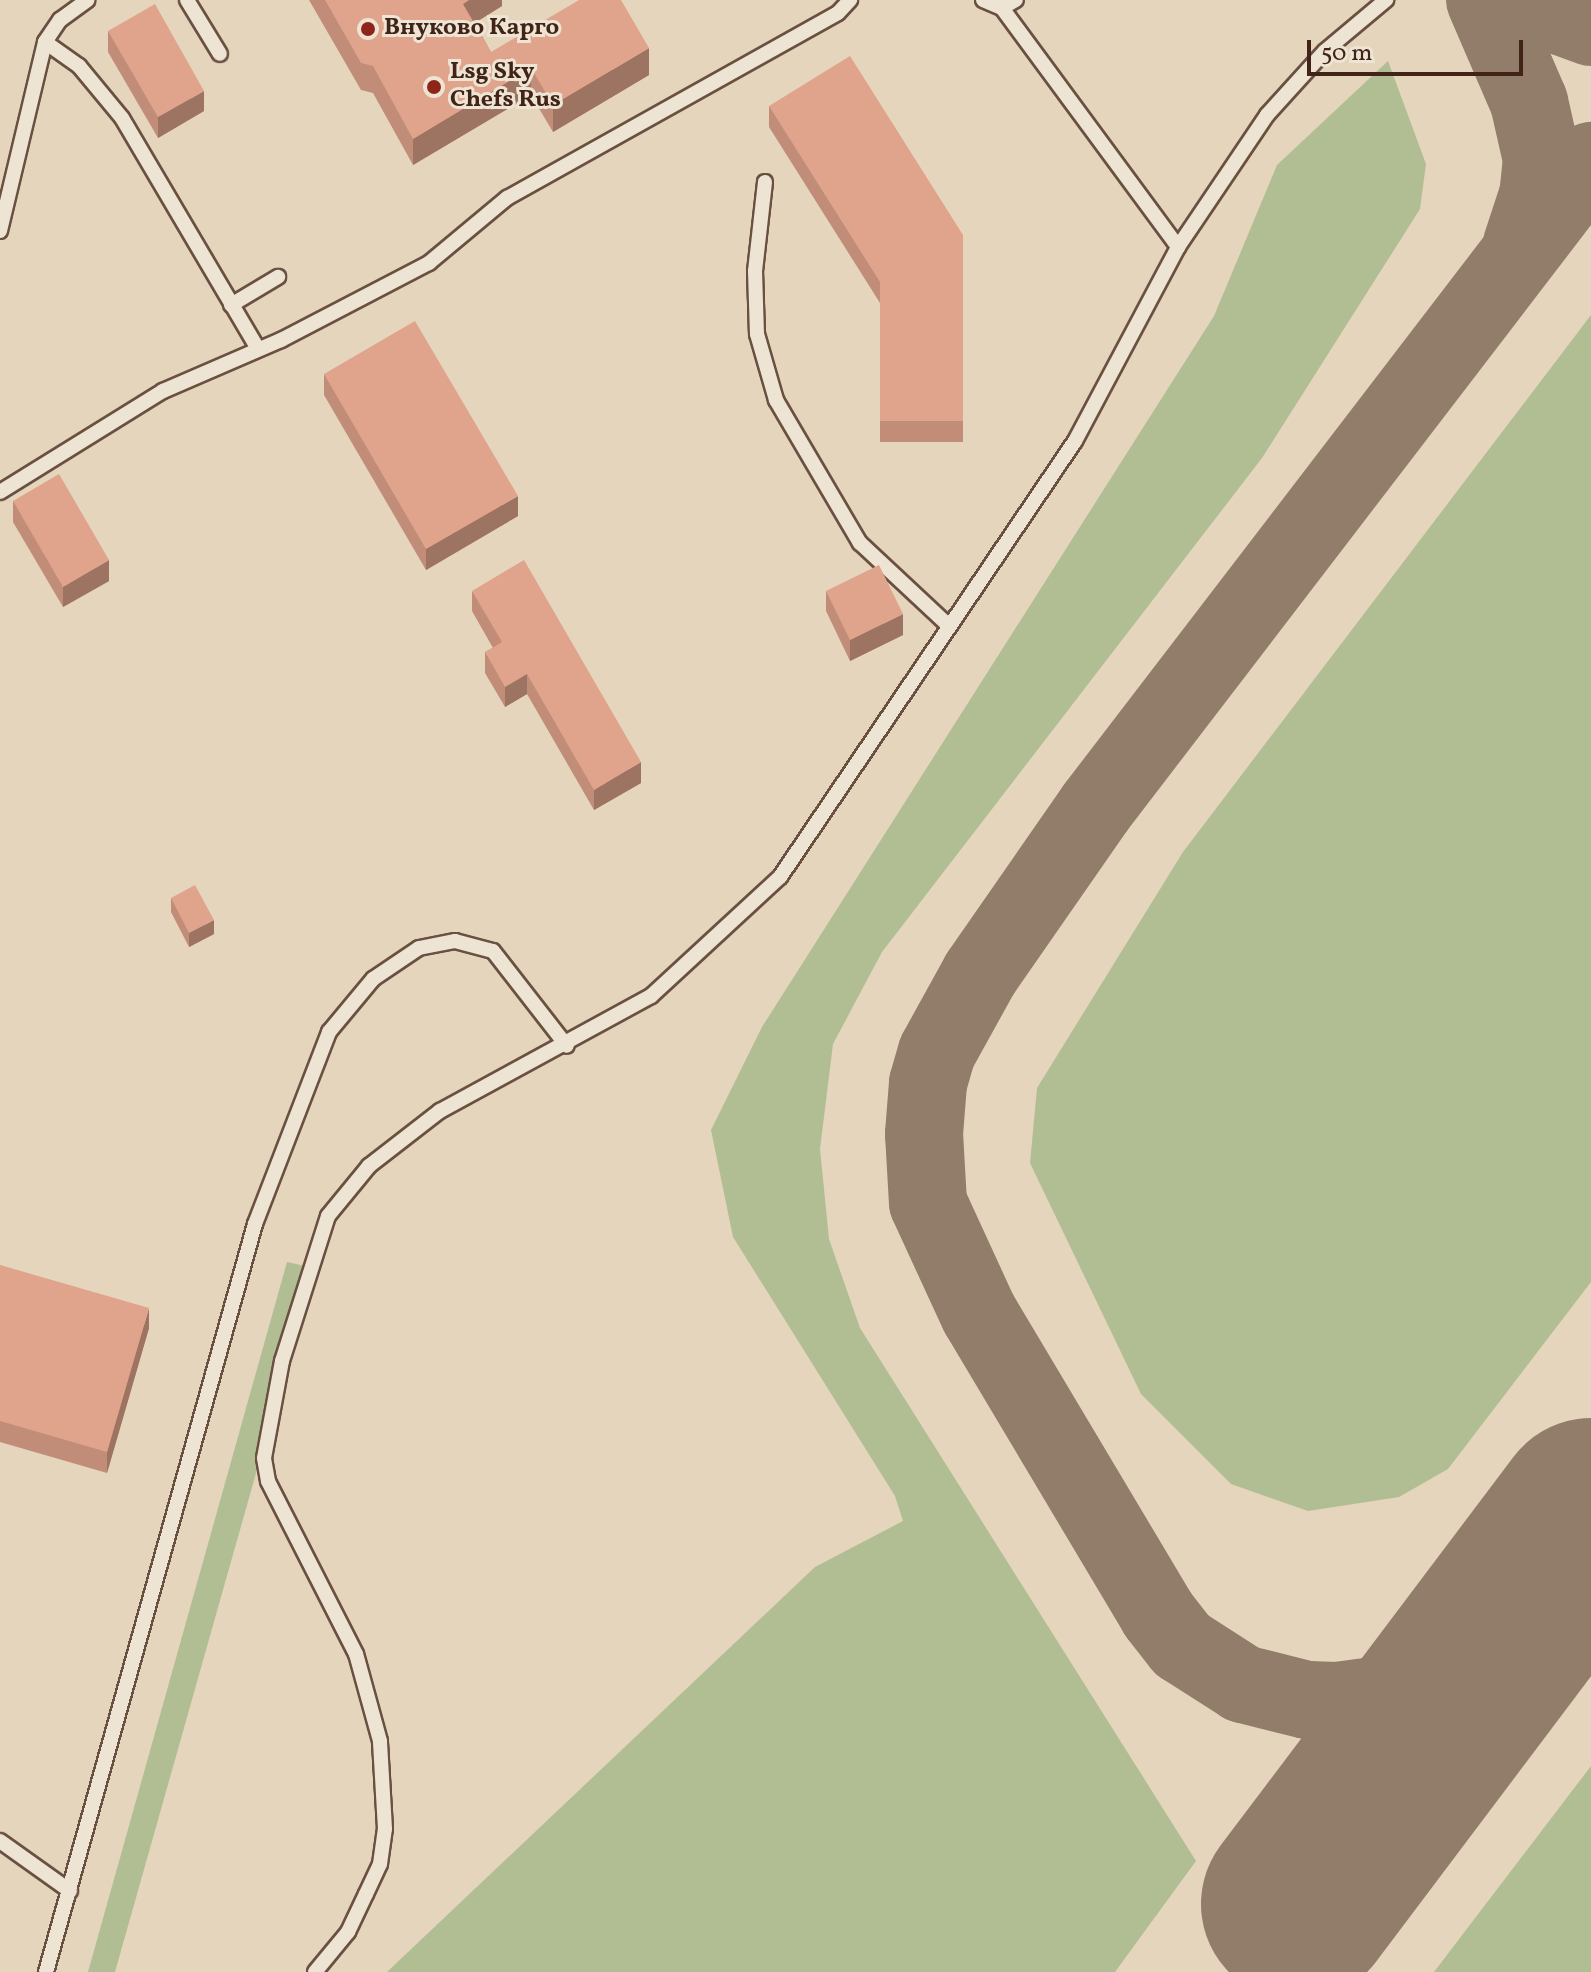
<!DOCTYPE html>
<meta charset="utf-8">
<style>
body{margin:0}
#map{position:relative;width:1591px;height:1972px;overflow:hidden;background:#e4d5bc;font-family:Vollkorn,serif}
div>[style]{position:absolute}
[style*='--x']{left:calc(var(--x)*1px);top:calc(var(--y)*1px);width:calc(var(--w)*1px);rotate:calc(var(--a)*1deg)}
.green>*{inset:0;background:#b1be93}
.taxiway>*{height:78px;margin:-39px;padding:0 39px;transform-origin:39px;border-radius:39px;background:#927c6a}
.runway>*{height:194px;margin:-97px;padding:0 97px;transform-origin:97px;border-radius:97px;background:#927c6a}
.roads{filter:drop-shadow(2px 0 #6a5040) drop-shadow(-2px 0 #6a5040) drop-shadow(0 2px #6a5040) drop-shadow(0 -2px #6a5040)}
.lane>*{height:14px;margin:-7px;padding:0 7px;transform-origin:7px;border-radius:7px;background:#ede4d3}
.wall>*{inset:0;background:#c18d78}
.shaded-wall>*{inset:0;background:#9d7362}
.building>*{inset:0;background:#e0a48c}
.dots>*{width:22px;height:22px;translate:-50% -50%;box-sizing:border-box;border:4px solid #ede4d3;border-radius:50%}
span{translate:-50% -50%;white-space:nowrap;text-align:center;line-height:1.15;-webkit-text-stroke:6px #ede4d3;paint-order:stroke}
.poi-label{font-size:24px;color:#412317;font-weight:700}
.left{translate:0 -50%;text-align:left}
.scale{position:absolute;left:1307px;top:40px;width:216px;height:36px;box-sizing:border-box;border:4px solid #412317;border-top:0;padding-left:10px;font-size:24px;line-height:28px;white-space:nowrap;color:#412317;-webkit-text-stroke:6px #ede4d3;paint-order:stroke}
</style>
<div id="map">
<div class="green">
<div style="clip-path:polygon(1388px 61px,1426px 164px,1420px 209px,1262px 458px,882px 952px,833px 1044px,820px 1149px,829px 1239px,860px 1328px,1196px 1861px,1115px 1972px,387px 1972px,815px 1567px,903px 1521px,895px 1496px,733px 1237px,711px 1130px,762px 1027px,1214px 316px,1277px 165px)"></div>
<div style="clip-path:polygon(1591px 315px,1591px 1282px,1448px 1469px,1399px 1497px,1308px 1511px,1231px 1484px,1141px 1394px,1030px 1163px,1037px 1088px,1183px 852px)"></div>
<div style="clip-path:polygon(287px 1262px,314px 1268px,115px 1972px,88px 1972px)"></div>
<div style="clip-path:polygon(1591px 1766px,1591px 1972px,1434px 1972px)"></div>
</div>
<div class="taxiway">
<div style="--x:1485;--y:0;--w:111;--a:66.7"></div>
<div style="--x:1529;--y:102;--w:58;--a:77.2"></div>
<div style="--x:1542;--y:159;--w:36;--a:96"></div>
<div style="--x:1538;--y:195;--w:52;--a:108.1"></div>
<div style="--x:1517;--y:0;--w:79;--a:20"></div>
<div style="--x:1513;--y:1617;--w:88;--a:141.4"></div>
<div style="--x:1444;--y:1672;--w:66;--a:159.6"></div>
<div style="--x:1382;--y:1695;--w:45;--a:172.4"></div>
<div style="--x:1337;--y:1701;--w:30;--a:-178"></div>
<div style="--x:1307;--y:1700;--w:66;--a:-166"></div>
<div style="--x:1243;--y:1684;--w:72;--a:-147.4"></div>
<div style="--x:1182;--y:1645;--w:39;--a:-128"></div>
<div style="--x:1158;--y:1614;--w:349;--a:-120.8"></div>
<div style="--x:979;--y:1314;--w:122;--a:-114.7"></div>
<div style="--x:928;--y:1203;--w:69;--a:-93.3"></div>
<div style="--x:924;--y:1134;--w:51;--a:-85.5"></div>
<div style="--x:928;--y:1083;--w:32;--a:-74"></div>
<div style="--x:937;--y:1052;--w:89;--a:-61.1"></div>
<div style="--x:980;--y:974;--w:203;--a:-55.2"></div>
<div style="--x:1096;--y:807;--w:814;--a:-52.54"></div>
</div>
<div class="runway">
<div style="--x:1298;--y:1904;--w:487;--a:-53"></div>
</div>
<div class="roads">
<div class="lane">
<div style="--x:187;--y:0;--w:63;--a:58.6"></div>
<div style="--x:983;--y:0;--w:21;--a:23"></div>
<div style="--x:1002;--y:8;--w:297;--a:53.6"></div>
<div style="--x:1002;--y:8;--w:16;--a:-30"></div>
<div style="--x:45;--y:42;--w:42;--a:35.2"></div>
<div style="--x:79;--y:66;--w:67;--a:50.4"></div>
<div style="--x:122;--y:118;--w:268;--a:59.5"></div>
<div style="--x:765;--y:182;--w:90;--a:96.4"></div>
<div style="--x:755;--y:271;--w:63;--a:88.2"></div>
<div style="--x:757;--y:334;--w:69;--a:73.9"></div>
<div style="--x:776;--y:400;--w:166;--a:59.6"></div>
<div style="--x:860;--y:543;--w:120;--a:43"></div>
<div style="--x:0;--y:231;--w:194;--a:-76.6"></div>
<div style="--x:45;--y:42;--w:27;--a:-56"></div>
<div style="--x:60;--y:20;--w:34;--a:-36"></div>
<div style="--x:231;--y:305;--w:55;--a:-30.8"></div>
<div style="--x:0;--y:492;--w:192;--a:-31.8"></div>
<div style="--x:163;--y:391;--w:129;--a:-23.4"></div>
<div style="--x:281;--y:340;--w:167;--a:-27.5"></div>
<div style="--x:429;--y:263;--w:102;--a:-39.8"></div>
<div style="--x:507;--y:198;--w:379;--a:-29.2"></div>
<div style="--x:838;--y:13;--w:18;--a:-47"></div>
<div style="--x:0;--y:1841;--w:86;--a:35.5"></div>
<div style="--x:46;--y:1972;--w:777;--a:-74.39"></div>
<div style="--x:255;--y:1224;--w:206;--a:-68.9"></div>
<div style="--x:329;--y:1032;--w:69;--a:-50.3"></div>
<div style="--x:373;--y:979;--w:55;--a:-34"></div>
<div style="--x:419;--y:948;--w:37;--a:-11"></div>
<div style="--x:455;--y:941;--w:39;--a:15"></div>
<div style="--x:493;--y:951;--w:120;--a:52.1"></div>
<div style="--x:315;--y:1972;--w:52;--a:-50.5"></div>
<div style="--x:348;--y:1932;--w:42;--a:-64.7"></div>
<div style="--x:366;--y:1894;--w:33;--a:-65"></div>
<div style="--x:380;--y:1864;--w:35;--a:-82"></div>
<div style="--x:385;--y:1829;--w:88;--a:-93.3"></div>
<div style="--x:380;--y:1741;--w:90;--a:-105.4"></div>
<div style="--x:356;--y:1654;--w:194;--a:-117"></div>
<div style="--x:268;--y:1481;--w:23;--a:-100"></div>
<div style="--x:264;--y:1458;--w:99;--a:-79.5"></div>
<div style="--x:282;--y:1361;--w:152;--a:-72.4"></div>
<div style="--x:328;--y:1216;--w:65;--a:-50.6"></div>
<div style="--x:369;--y:1166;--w:90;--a:-37.8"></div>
<div style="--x:440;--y:1111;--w:240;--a:-28.6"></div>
<div style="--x:651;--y:996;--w:176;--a:-42.7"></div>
<div style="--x:780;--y:877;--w:526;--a:-55.92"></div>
<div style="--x:1075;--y:441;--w:220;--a:-62"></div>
<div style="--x:1178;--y:247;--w:159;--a:-56"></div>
<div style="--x:1267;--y:115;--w:86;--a:-47.8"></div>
<div style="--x:1325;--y:51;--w:80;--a:-39.9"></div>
</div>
</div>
<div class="wall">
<div style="clip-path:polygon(309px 0,502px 0,502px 6px,475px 23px,491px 52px,649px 75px,553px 132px,531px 95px,413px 165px,373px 93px,361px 90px)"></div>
<div style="clip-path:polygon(108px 31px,204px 111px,158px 138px,108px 52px)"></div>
<div style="clip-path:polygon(769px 106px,963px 235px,963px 442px,880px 442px,880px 303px,769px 127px)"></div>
<div style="clip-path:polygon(324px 374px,518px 516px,426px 570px,324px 395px)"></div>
<div style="clip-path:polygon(13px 501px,109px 581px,63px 607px,13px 522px)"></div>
<div style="clip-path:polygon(472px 591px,641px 783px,594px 810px,527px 694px,505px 707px,485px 673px,485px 652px,493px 648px,472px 611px)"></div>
<div style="clip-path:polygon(826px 591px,903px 635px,850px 661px,826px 611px)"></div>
<div style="clip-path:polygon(171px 898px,214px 934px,189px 947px,171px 912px)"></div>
<div style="clip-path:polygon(0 1265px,149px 1328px,107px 1473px,0 1442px)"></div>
</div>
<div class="shaded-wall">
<div style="clip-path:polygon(469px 0,502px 0,502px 6px,463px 30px,463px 4px)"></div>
<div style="clip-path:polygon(649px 48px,649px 75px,553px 132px,553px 105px)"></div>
<div style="clip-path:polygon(531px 68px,531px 95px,413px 165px,413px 139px)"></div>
<div style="clip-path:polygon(204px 91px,204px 111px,158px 138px,158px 117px)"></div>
<div style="clip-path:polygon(518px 496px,518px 516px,426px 570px,426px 549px)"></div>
<div style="clip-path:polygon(109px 560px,109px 581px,63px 607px,63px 587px)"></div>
<div style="clip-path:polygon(903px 614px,903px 635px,850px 661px,850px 640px)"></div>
<div style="clip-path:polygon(527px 674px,527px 694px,505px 707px,505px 687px)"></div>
<div style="clip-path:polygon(641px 762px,641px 783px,594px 810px,594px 790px)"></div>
<div style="clip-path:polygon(214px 920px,214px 934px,189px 947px,189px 933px)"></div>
<div style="clip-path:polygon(149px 1308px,149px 1328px,107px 1473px,107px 1452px)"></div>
</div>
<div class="building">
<div style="clip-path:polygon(325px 0,469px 0,463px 4px,491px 52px,579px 0,621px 0,649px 48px,553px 105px,531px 68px,413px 139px,373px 66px,361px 63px)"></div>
<div style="clip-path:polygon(155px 4px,204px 91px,158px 117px,108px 31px)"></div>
<div style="clip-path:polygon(850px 56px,963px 235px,963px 421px,880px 421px,880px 282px,769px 106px)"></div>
<div style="clip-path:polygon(415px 321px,518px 496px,426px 549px,324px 374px)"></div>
<div style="clip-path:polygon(59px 474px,109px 560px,63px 587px,13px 501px)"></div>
<div style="clip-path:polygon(524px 560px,641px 762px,594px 790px,527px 674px,505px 687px,485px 652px,502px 642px,472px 591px)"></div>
<div style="clip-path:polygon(879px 565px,903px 614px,850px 640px,826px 591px)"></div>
<div style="clip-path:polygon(195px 885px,214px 920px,189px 933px,171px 898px)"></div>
<div style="clip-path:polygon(0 1265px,149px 1308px,107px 1452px,0 1421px)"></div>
</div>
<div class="dots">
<div style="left:368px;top:29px;background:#8f2418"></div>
<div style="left:434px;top:87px;background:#8f2418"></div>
</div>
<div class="poi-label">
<span class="left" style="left:384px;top:29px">Внуково Карго</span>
<span class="left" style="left:450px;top:87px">Lsg Sky<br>Chefs Rus</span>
</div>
<div class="scale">50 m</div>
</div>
